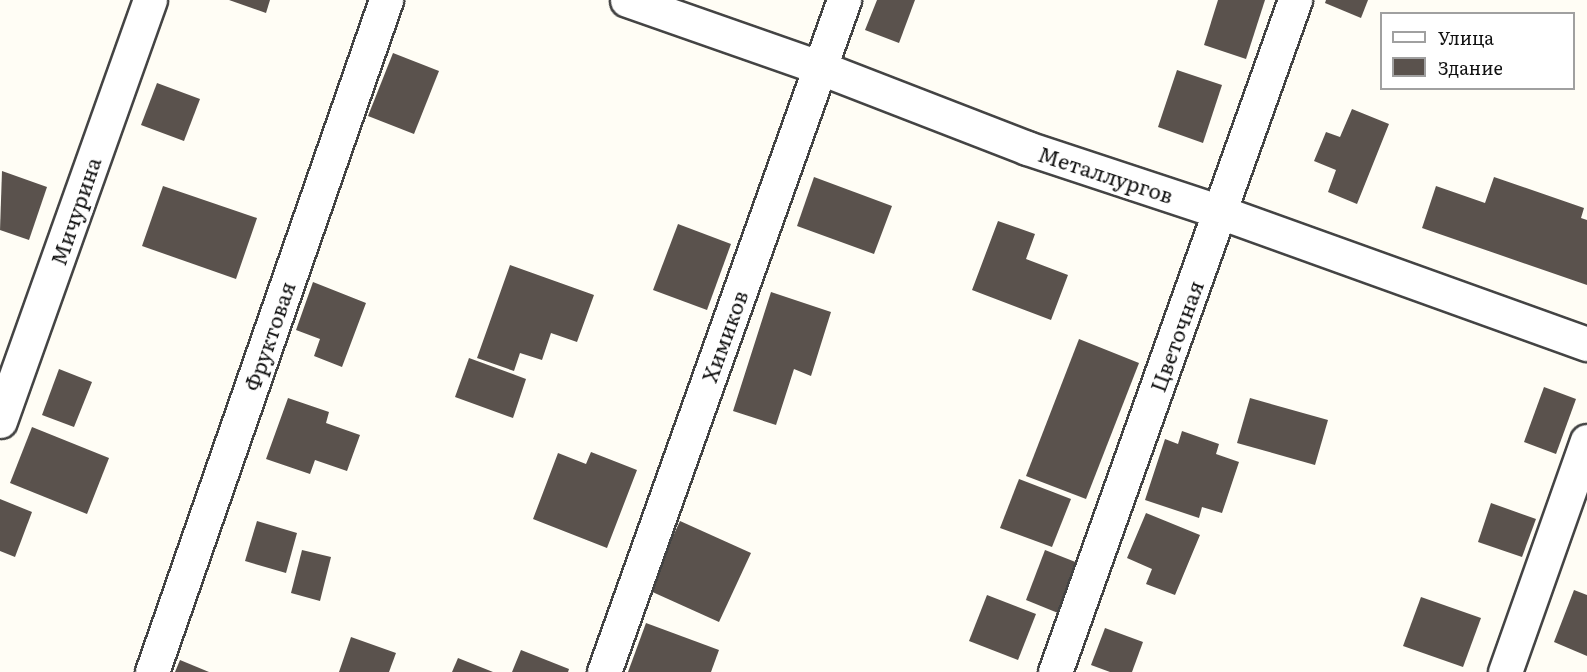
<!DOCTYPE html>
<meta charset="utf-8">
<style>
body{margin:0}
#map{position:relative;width:1587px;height:672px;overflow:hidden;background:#fffdf5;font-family:Literata,serif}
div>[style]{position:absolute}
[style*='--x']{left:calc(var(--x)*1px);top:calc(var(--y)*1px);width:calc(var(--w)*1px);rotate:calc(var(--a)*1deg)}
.building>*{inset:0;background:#5a524d}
.roads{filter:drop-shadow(2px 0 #444) drop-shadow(-2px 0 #444) drop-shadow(0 2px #444) drop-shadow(0 -2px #444)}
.minor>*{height:33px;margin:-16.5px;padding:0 16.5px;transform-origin:16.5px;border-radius:16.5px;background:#fff}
span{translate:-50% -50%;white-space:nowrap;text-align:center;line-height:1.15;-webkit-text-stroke:6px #fff;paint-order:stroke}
.street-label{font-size:21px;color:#111}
.legend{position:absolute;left:1380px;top:12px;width:195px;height:78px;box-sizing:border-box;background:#fff;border:2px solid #a0a0a0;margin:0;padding:8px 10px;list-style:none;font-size:18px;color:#111}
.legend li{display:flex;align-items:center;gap:12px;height:30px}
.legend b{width:30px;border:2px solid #a0a0a0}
</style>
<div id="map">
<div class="building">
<div style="clip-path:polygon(229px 0,270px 0,266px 13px)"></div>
<div style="clip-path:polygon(877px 0,915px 0,899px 43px,865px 30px)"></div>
<div style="clip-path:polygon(1218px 0,1265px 0,1246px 59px,1204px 45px)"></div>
<div style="clip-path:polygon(1326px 0,1368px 0,1361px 18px,1325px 3px)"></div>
<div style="clip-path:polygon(393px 53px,439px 71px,414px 134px,368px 116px)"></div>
<div style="clip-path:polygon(1177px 70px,1222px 85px,1203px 143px,1158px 127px)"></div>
<div style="clip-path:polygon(157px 83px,200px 99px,184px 141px,141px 125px)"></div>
<div style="clip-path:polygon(1352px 109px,1389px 124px,1357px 204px,1328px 192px,1336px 170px,1314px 161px,1326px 132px,1340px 137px)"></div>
<div style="clip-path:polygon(2px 171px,47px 187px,29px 240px,0 230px)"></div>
<div style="clip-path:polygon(814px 177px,892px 206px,874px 254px,797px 226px)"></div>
<div style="clip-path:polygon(1494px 177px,1584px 208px,1581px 218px,1587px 220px,1587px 285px,1422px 228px,1436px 186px,1485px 203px)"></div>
<div style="clip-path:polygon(163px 186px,257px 218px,236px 279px,142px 246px)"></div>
<div style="clip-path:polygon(998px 221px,1035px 234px,1026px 259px,1068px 275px,1051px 320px,972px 290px)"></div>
<div style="clip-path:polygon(678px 224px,731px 244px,707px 310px,653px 290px)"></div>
<div style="clip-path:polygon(510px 265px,594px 295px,577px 342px,551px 333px,542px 360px,520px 353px,514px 371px,477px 358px)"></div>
<div style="clip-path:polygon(313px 282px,366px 303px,342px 367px,314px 356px,320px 339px,296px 330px)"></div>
<div style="clip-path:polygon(771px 292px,831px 312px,811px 376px,794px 369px,776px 425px,733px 411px)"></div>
<div style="clip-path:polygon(1079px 339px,1139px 363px,1086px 499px,1026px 476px)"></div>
<div style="clip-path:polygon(469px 358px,526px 379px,513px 418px,455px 397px)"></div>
<div style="clip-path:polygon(59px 369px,92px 382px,74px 427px,42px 415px)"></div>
<div style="clip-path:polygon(1544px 387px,1576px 399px,1556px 454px,1524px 442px)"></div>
<div style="clip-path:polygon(288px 398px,329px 412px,326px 423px,360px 435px,347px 471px,315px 460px,310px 474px,266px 459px)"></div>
<div style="clip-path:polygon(1250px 398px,1328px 420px,1315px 465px,1237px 443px)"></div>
<div style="clip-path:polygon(32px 427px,109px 458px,87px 514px,10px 483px)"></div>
<div style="clip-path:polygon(1182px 431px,1219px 444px,1216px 454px,1239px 462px,1222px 513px,1202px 507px,1199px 518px,1145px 500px,1165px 439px,1178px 444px)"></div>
<div style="clip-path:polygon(591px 452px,637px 470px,607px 548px,533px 519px,558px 453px,586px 464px)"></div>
<div style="clip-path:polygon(1019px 479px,1071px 499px,1052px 547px,1000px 528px)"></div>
<div style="clip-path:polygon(0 499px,32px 512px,15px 557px,0 551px)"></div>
<div style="clip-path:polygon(1491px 503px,1536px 519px,1522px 557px,1478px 542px)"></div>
<div style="clip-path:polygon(1146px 513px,1200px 535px,1175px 595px,1146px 584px,1152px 569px,1127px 558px)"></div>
<div style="clip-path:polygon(257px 521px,297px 533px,286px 573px,245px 561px)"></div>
<div style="clip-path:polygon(680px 521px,751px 553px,719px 622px,648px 590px)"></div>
<div style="clip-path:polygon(302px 550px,331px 557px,320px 601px,291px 593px)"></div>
<div style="clip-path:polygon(1045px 550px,1078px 563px,1058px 613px,1026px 600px)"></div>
<div style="clip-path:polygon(1574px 590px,1587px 595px,1587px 656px,1554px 642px)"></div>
<div style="clip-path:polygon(987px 595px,1036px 614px,1018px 660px,969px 641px)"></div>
<div style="clip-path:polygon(1421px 597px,1481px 618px,1463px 667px,1403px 646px)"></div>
<div style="clip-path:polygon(646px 623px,719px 650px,711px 672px,628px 672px)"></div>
<div style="clip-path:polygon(1105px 628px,1143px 642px,1132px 672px,1110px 672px,1091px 665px)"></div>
<div style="clip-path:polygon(351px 637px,396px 653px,389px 672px,339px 672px)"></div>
<div style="clip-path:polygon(521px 650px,569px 669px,568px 672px,512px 672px)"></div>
<div style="clip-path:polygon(458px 658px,493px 672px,452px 672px)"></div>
<div style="clip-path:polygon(180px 660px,209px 672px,175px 672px)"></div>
</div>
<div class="roads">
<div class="minor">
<div style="--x:627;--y:0;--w:206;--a:19.3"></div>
<div style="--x:821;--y:68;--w:221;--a:21.2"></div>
<div style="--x:1027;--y:148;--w:203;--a:18.3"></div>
<div style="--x:1220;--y:212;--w:390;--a:19.8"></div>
<div style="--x:0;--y:421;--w:447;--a:-70.4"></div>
<div style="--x:152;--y:672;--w:712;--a:-70.8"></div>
<div style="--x:604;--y:672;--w:714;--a:-70.35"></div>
<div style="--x:1055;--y:672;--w:714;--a:-70.35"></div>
<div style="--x:1505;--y:672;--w:245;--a:-70.5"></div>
</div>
</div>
<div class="street-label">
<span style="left:1106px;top:174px;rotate:18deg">Металлургов</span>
<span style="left:75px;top:211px;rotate:-71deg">Мичурина</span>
<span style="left:269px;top:336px;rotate:-71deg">Фруктовая</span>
<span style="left:724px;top:336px;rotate:-70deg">Химиков</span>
<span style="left:1176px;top:336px;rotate:-70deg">Цветочная</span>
</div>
<ul class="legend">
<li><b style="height:8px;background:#fff"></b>Улица</li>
<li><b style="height:16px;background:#5a524d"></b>Здание</li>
</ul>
</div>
